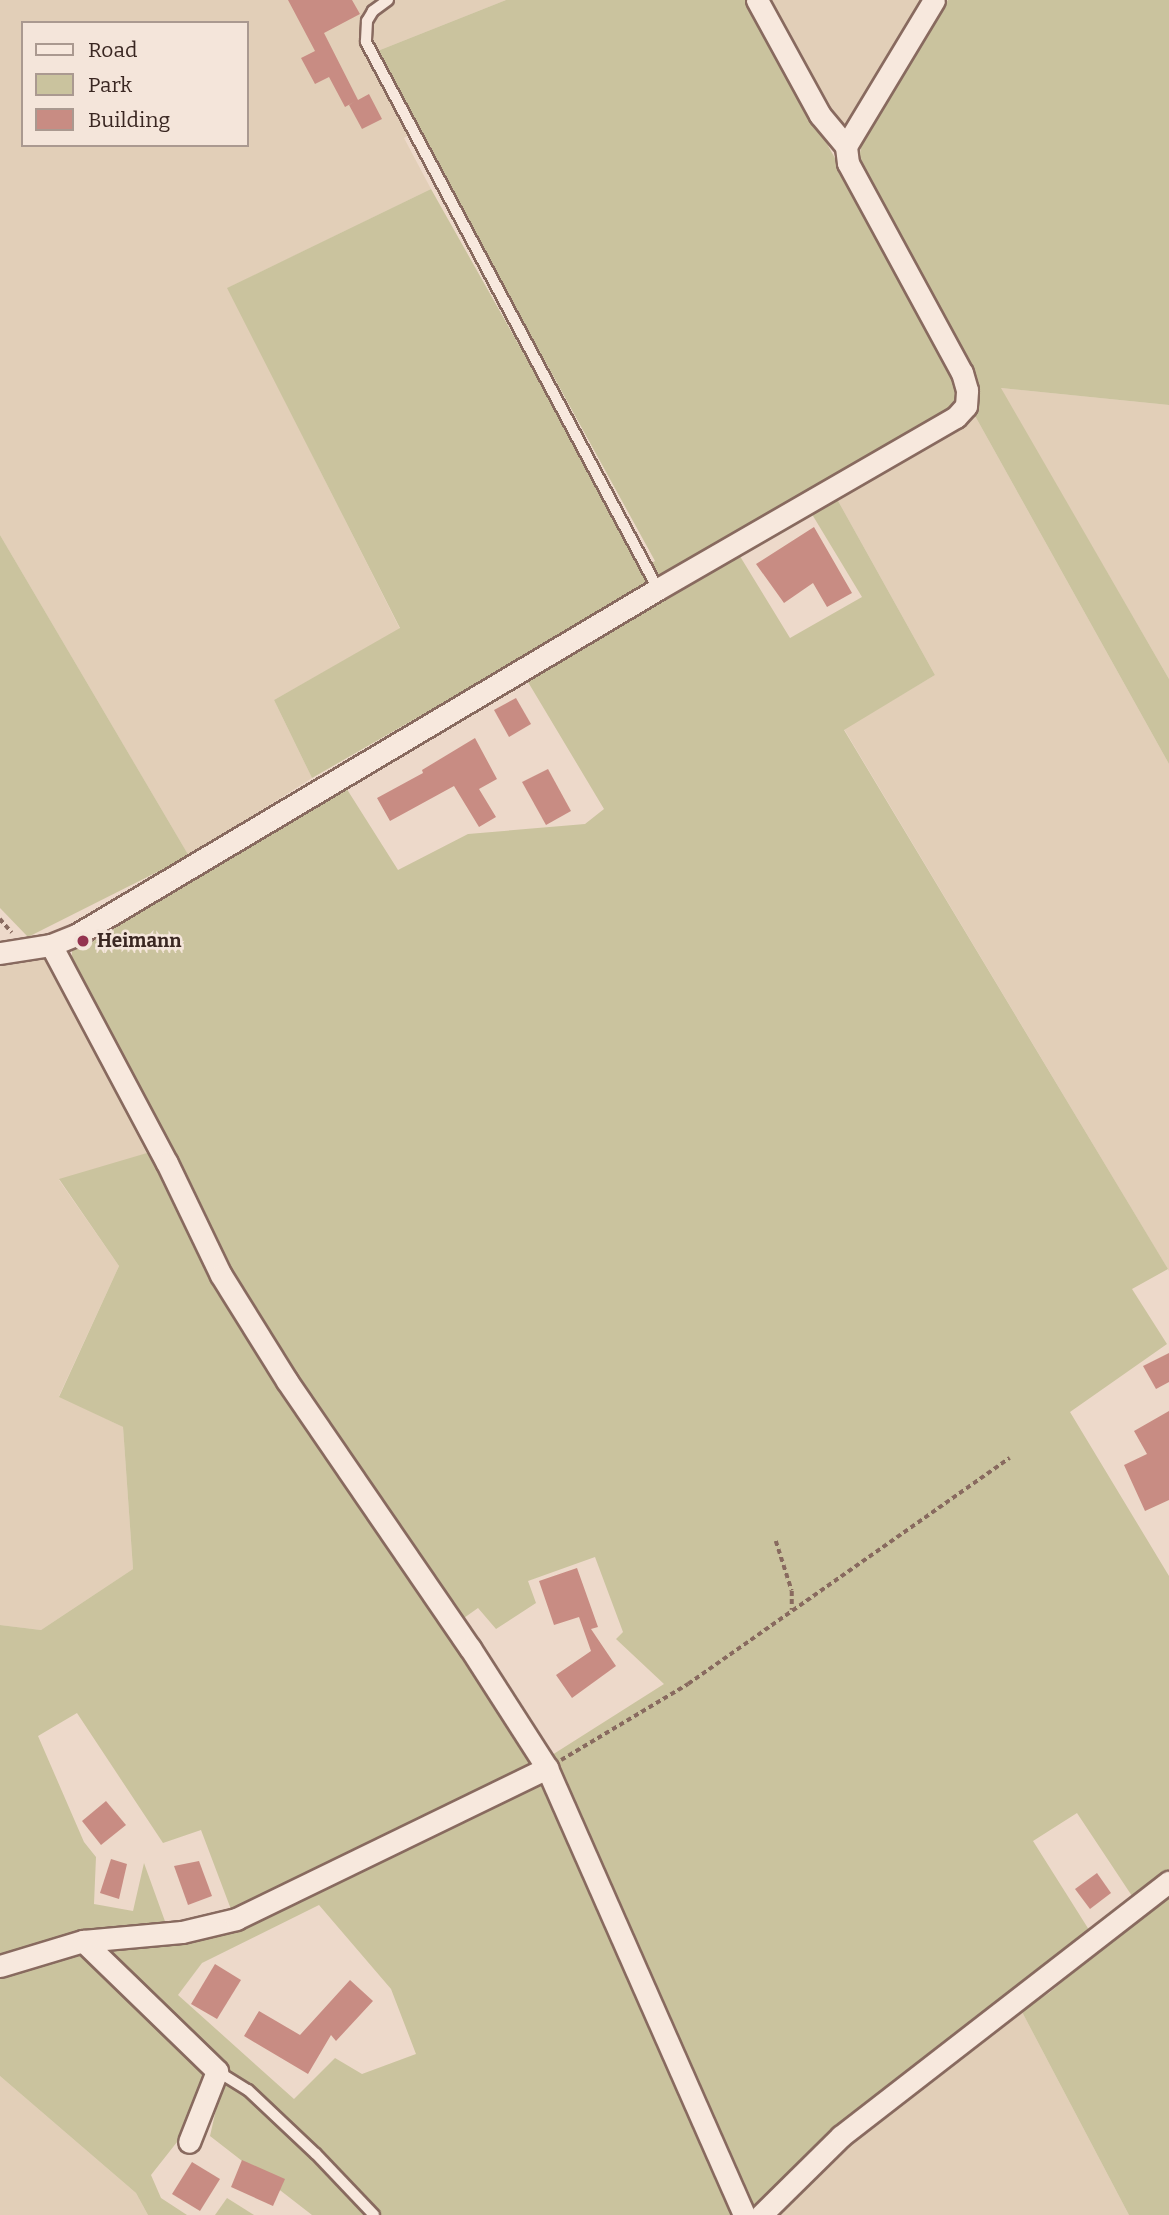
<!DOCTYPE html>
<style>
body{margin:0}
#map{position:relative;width:1169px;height:2215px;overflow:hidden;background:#edd9ca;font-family:Bitter,serif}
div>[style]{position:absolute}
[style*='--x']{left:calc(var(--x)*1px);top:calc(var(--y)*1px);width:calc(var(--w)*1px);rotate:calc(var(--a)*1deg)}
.farmland>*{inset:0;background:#e2cfb8}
.green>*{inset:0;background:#cac39e}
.building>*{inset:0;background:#c88c83}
.path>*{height:3.5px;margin-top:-1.75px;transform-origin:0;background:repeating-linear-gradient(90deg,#886a5f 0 5px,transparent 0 8.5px)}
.roads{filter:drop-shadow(2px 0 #886a5f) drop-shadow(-2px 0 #886a5f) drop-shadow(0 2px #886a5f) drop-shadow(0 -2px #886a5f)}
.lane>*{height:10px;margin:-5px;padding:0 5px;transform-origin:5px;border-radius:5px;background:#f7e8dd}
.street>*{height:21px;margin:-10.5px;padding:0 10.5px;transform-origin:10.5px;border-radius:10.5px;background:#f7e8dd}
.dots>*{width:19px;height:19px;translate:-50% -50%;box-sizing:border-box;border:4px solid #f4e5da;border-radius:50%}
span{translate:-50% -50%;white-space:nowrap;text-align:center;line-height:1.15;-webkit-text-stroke:5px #f4e5da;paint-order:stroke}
.poi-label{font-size:19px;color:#3a2722;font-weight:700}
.left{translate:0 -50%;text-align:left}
.legend{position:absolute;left:21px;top:21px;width:228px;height:126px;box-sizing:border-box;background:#f4e5da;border:2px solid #aa9990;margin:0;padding:9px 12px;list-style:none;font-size:21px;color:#3a2722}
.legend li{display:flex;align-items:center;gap:14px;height:35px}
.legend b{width:35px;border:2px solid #aa9990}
</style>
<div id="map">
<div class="farmland">
<div style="clip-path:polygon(evenodd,0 0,506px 0,375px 52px,419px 129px,404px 138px,431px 189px,228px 288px,400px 629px,274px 700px,312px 778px,189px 856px,0 535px,0 0,23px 23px,247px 23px,247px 145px,23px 145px,23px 23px)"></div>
<div style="clip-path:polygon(765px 0,928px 0,845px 134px,828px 113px)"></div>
<div style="clip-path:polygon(1000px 388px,1169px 405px,1169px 679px)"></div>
<div style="clip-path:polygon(974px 414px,1169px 764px,1169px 1271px,844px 729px,935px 675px,837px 499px)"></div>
<div style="clip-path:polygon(22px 956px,53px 960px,61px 985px,147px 1154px,59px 1180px,119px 1266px,59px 1396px,123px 1427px,133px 1569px,41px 1630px,0 1625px,0 961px)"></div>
<div style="clip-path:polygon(1021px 2010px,1129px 2215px,773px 2215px,848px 2141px)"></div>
<div style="clip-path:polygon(0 2076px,136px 2193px,148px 2215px,0 2215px)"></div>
</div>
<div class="green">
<div style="clip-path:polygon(506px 0,747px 0,955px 374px,958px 394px,952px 410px,312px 778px,274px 700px,400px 628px,227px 288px,431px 189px,644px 567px,655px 561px,375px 52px)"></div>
<div style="clip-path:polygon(948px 0,1169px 0,1169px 405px,1001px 388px,1169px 679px,1169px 764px,974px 414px,978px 385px,858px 162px,864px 134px)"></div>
<div style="clip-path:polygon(evenodd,837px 499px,935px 675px,844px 730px,1168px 1269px,1132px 1289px,1167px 1344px,1070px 1412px,1169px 1576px,1169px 1891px,1160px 1876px,1132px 1896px,1077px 1813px,1033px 1841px,1091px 1933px,916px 2063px,838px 2127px,755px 2210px,718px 2170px,737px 2215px,312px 2215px,210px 2136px,225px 2070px,102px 1948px,194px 1938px,534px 1783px,560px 1775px,552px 1755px,664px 1684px,616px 1639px,623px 1632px,595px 1557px,528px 1581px,536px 1603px,496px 1629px,478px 1608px,447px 1630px,534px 1765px,232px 1912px,201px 1830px,163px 1843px,77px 1713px,38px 1736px,84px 1842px,96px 1857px,94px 1904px,133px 1911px,144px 1863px,166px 1924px,78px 1932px,0 1954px,0 1625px,41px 1630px,133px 1569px,123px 1427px,59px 1397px,119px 1266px,59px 1179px,147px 1153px,112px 1086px,133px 1078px,72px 960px,72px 946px,343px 783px,398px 870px,468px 834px,585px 824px,604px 809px,525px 677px,738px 553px,790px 638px,862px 597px,810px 511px,837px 499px,319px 1905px,391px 1989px,416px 2054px,362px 2074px,335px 2058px,294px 2099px,178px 1995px,202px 1963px,319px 1905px)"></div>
<div style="clip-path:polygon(0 535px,189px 856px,28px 937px,0 908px)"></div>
<div style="clip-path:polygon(1169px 1893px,1169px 2215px,1129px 2215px,1021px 2010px,1049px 1993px)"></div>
<div style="clip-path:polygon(80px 1951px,207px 2070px,181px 2137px,151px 2175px,161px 2198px,187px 2215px,148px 2215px,136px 2193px,0 2076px,0 1975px)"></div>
<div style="clip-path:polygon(227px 2198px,254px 2215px,215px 2215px)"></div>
</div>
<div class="building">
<div style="clip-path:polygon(288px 0,352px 0,360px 14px,324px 33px,358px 100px,369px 94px,382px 119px,362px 129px,349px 105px,354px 102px,345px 107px,329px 77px,315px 84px,301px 58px,315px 51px)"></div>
<div style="clip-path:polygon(814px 527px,852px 593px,827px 607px,813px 583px,784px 603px,756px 564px)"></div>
<div style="clip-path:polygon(516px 698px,531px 724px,509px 737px,494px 710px)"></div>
<div style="clip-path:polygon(475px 738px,497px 779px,479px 789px,496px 817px,479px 827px,454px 786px,390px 821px,377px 798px,423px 773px,422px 770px)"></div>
<div style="clip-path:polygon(548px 769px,571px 811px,546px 825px,522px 782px)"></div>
<div style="clip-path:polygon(1169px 1353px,1169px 1382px,1156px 1389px,1143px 1366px)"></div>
<div style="clip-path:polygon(1169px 1411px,1169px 1500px,1145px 1511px,1124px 1465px,1147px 1454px,1134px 1431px)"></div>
<div style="clip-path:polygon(577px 1568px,598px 1627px,591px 1629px,616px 1666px,572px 1698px,556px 1675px,591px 1651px,579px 1617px,554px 1625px,539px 1581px)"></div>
<div style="clip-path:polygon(106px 1801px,126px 1825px,101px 1845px,82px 1821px)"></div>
<div style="clip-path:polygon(111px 1859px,127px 1864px,119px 1899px,100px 1893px)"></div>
<div style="clip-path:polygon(199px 1861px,212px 1896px,188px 1905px,174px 1866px)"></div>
<div style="clip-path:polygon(1097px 1873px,1111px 1893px,1090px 1909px,1075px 1889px)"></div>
<div style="clip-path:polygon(215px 1964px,241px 1980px,217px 2019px,191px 2004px)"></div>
<div style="clip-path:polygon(350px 1980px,373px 2001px,336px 2041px,331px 2035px,308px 2074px,244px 2036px,259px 2011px,300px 2035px)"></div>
<div style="clip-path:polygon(242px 2160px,285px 2179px,273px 2206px,231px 2187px)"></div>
<div style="clip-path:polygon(192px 2162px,220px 2179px,200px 2211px,172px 2194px)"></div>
</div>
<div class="path">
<div style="--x:0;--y:919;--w:18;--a:49"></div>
<div style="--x:776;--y:1541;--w:52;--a:72.3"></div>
<div style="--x:792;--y:1591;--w:19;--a:90"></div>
<div style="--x:561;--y:1760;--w:148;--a:-30.9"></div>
<div style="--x:688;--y:1684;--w:393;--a:-35.1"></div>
</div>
<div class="roads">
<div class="lane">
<div style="--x:388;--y:0;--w:19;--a:144"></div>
<div style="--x:373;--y:11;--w:12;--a:121"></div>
<div style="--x:367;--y:21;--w:21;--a:93"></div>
<div style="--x:366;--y:42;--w:620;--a:61.91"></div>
<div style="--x:217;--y:2071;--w:36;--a:32"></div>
<div style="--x:248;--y:2090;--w:93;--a:43.3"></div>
<div style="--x:316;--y:2154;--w:84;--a:46.4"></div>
</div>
<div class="street">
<div style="--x:757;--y:0;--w:131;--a:61.3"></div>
<div style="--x:820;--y:115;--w:40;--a:50"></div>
<div style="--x:51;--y:945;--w:247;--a:62"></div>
<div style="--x:167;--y:1163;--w:124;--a:64.3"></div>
<div style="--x:221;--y:1275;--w:125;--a:58.1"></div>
<div style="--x:287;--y:1381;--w:324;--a:55.6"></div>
<div style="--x:470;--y:1648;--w:143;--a:57.3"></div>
<div style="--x:547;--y:1768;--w:488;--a:66.2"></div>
<div style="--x:0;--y:953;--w:52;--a:-8.9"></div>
<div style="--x:51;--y:945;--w:29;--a:-22"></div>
<div style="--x:78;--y:934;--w:675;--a:-30.75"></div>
<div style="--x:658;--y:589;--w:344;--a:-30"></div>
<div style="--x:956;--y:417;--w:15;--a:-48"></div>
<div style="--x:966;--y:406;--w:16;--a:-86"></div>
<div style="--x:967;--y:390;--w:18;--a:-106"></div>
<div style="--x:962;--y:373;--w:239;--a:-118.5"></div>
<div style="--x:848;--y:163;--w:17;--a:-97"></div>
<div style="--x:846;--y:146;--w:170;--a:-58.9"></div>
<div style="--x:83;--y:1941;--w:187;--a:44.1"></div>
<div style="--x:217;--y:2071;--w:76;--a:111.5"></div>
<div style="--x:0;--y:1966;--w:87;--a:-16.8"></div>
<div style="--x:83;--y:1941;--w:99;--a:-5.2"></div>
<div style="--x:182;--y:1932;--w:56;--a:-13.5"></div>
<div style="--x:236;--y:1919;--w:346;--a:-25.9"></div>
<div style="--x:761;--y:2215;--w:112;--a:-44.6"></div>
<div style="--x:841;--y:2136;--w:415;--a:-37.8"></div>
</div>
</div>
<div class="dots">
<div style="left:83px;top:941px;background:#94334f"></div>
</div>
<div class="poi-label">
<span class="left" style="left:97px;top:941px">Heimann</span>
</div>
<ul class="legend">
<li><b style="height:9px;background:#f7e8dd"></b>Road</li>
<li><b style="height:19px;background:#cac39e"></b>Park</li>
<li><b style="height:19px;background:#c88c83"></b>Building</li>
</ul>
</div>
